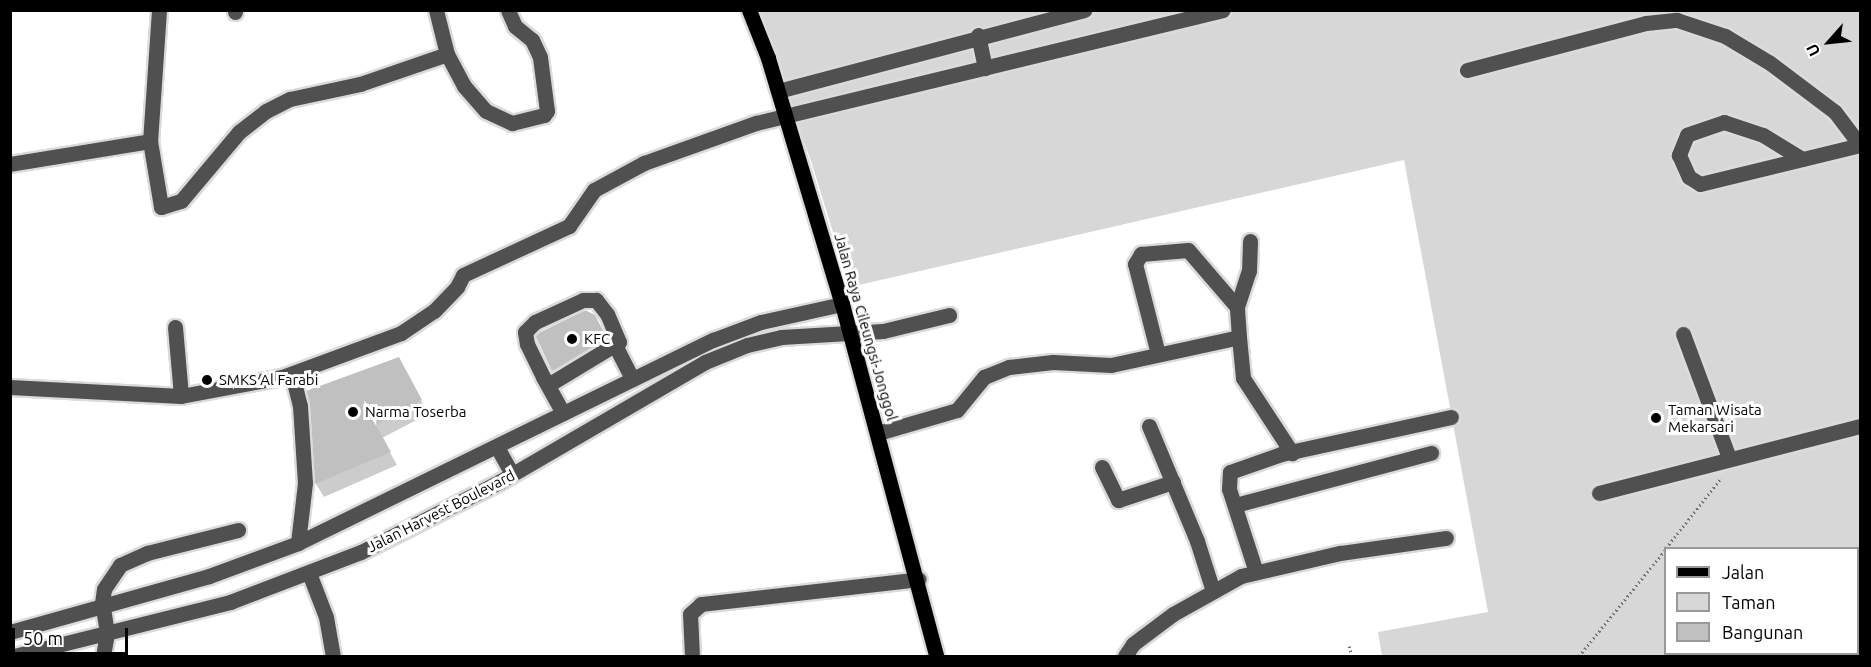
<!DOCTYPE html>
<style>
body{margin:0}
#map{position:relative;width:1871px;height:667px;overflow:hidden;background:#fff;font-family:Ubuntu,sans-serif}
div>[style]{position:absolute}
[style*='--x']{left:calc(var(--x)*1px);top:calc(var(--y)*1px);width:calc(var(--w)*1px);rotate:calc(var(--a)*1deg)}
.green>*{inset:0;background:#d7d7d7}
.shadow>*{inset:0;background:#0003}
.building>*{inset:0;background:#c0c0c0}
.path>*{height:3px;margin-top:-1.5px;transform-origin:0;background:repeating-linear-gradient(90deg,#727272 0 1.5px,transparent 0 4.5px)}
.roads{filter:drop-shadow(2px 0 #dbdbdb) drop-shadow(-2px 0 #dbdbdb) drop-shadow(0 2px #dbdbdb) drop-shadow(0 -2px #dbdbdb)}
.minor>*{height:15px;margin:-7.5px;padding:0 7.5px;transform-origin:7.5px;border-radius:7.5px;background:#505050}
.major>*{height:15px;margin:-7.5px;padding:0 7.5px;transform-origin:7.5px;border-radius:7.5px;background:#000}
.dots>*{width:16px;height:16px;translate:-50% -50%;box-sizing:border-box;border:3px solid #fff;border-radius:50%}
span{translate:-50% -50%;white-space:nowrap;text-align:center;line-height:1.15;-webkit-text-stroke:6px #fff;paint-order:stroke}
.street-label{font-size:15px;color:#000}
.poi-label{font-size:15px;color:#000}
.left{translate:0 -50%;text-align:left}
.frame{position:absolute;inset:0;border:12px solid #000;pointer-events:none}
.legend{position:absolute;left:1664px;top:547px;width:195px;height:108px;box-sizing:border-box;background:#fff;border:2px solid #999;margin:0;padding:8px 10px;list-style:none;font-size:18px;color:#000}
.legend li{display:flex;align-items:center;gap:12px;height:30px}
.legend b{width:30px;border:2px solid #999}
.north{position:absolute;left:1799px;top:12px;width:60px;height:60px;-webkit-text-stroke:4px #fff;paint-order:stroke;rotate:243deg;font-size:16px;font-weight:700;line-height:24px;text-align:center;color:#000}
.north::after{content:'';display:block;margin:auto;width:21px;height:27px;background:#000;clip-path:polygon(50% 0,100% 100%,50% 72%,0 100%)}
.scale{position:absolute;left:12px;top:628px;width:116px;height:27px;box-sizing:border-box;border:3px solid #000;border-top:0;padding-left:8px;font-size:18px;line-height:21px;white-space:nowrap;color:#000;-webkit-text-stroke:4px #fff;paint-order:stroke}
</style>
<div id="map">
<div class="green">
<div style="clip-path:polygon(evenodd,756px 11px,1860px 11px,1860px 656px,1382px 656px,1378px 632px,1488px 612px,1404px 160px,850px 287px,811px 161px,756px 11px,1666px 548px,1858px 548px,1858px 654px,1666px 654px,1666px 548px)"></div>
</div>
<div class="shadow">
<div style="clip-path:polygon(600px 327px,611px 349px,559px 380px,537px 336px)"></div>
<div style="clip-path:polygon(406px 372px,428px 414px,382px 438px,397px 465px,324px 497px,316px 484px,308px 392px)"></div>
</div>
<div class="building">
<div style="clip-path:polygon(585px 310px,595px 315px,607px 338px,552px 371px,535px 335px)"></div>
<div style="clip-path:polygon(399px 357px,422px 400px,376px 425px,391px 452px,315px 484px,306px 391px)"></div>
</div>
<div class="path">
<div style="--x:1666;--y:548;--w:90;--a:-51.7"></div>
<div style="--x:1349;--y:646;--w:10;--a:73"></div>
<div style="--x:1579;--y:656;--w:138;--a:-50.9"></div>
</div>
<div class="roads">
<div class="minor">
<div style="--x:159;--y:10;--w:131;--a:93.9"></div>
<div style="--x:150;--y:141;--w:67;--a:80.5"></div>
<div style="--x:161;--y:207;--w:21;--a:-17"></div>
<div style="--x:181;--y:201;--w:90;--a:-50"></div>
<div style="--x:239;--y:132;--w:34;--a:-38"></div>
<div style="--x:266;--y:111;--w:27;--a:-27"></div>
<div style="--x:290;--y:99;--w:72;--a:-12.1"></div>
<div style="--x:360;--y:84;--w:92;--a:-19"></div>
<div style="--x:235;--y:10;--w:2;--a:90"></div>
<div style="--x:436;--y:10;--w:45;--a:76"></div>
<div style="--x:447;--y:54;--w:36;--a:62"></div>
<div style="--x:464;--y:86;--w:33;--a:49"></div>
<div style="--x:486;--y:111;--w:29;--a:25"></div>
<div style="--x:512;--y:123;--w:33;--a:-14"></div>
<div style="--x:544;--y:115;--w:5;--a:-53"></div>
<div style="--x:547;--y:111;--w:54;--a:-97.4"></div>
<div style="--x:540;--y:57;--w:19;--a:-115"></div>
<div style="--x:532;--y:40;--w:22;--a:-141"></div>
<div style="--x:515;--y:26;--w:17;--a:-114"></div>
<div style="--x:978;--y:35;--w:34;--a:78"></div>
<div style="--x:1467;--y:70;--w:185;--a:-14.7"></div>
<div style="--x:1646;--y:23;--w:31;--a:-6"></div>
<div style="--x:1677;--y:20;--w:51;--a:18.4"></div>
<div style="--x:1725;--y:36;--w:52;--a:31"></div>
<div style="--x:1770;--y:63;--w:81;--a:37"></div>
<div style="--x:1835;--y:112;--w:41;--a:52.9"></div>
<div style="--x:778;--y:91;--w:317;--a:-14.8"></div>
<div style="--x:1802;--y:159;--w:46;--a:-148.4"></div>
<div style="--x:1763;--y:135;--w:41;--a:-161.6"></div>
<div style="--x:1724;--y:122;--w:39;--a:161"></div>
<div style="--x:1687;--y:135;--w:22;--a:112"></div>
<div style="--x:1679;--y:155;--w:24;--a:66"></div>
<div style="--x:1689;--y:177;--w:13;--a:32"></div>
<div style="--x:1700;--y:184;--w:165;--a:-13.7"></div>
<div style="--x:10;--y:164;--w:142;--a:-9.3"></div>
<div style="--x:175;--y:327;--w:69;--a:85"></div>
<div style="--x:1683;--y:334;--w:132;--a:69.6"></div>
<div style="--x:1239;--y:337;--w:41;--a:84.4"></div>
<div style="--x:1243;--y:378;--w:90;--a:56.8"></div>
<div style="--x:616;--y:347;--w:36;--a:63"></div>
<div style="--x:1158;--y:354;--w:93;--a:-104.3"></div>
<div style="--x:1135;--y:264;--w:12;--a:-59"></div>
<div style="--x:1141;--y:254;--w:47;--a:-4.9"></div>
<div style="--x:1188;--y:250;--w:75;--a:49.3"></div>
<div style="--x:292;--y:374;--w:33;--a:76"></div>
<div style="--x:300;--y:406;--w:77;--a:86.3"></div>
<div style="--x:305;--y:483;--w:60;--a:96.7"></div>
<div style="--x:548;--y:385;--w:83;--a:-31.2"></div>
<div style="--x:619;--y:342;--w:30;--a:-113"></div>
<div style="--x:607;--y:314;--w:18;--a:-128"></div>
<div style="--x:596;--y:300;--w:13;--a:180"></div>
<div style="--x:583;--y:300;--w:53;--a:155.4"></div>
<div style="--x:535;--y:322;--w:14;--a:135"></div>
<div style="--x:525;--y:332;--w:12;--a:81"></div>
<div style="--x:527;--y:344;--w:37;--a:64"></div>
<div style="--x:543;--y:377;--w:41;--a:60.9"></div>
<div style="--x:10;--y:387;--w:171;--a:3"></div>
<div style="--x:181;--y:396;--w:103;--a:-10.7"></div>
<div style="--x:282;--y:377;--w:127;--a:-20.3"></div>
<div style="--x:401;--y:333;--w:40;--a:-34"></div>
<div style="--x:434;--y:311;--w:33;--a:-46"></div>
<div style="--x:457;--y:287;--w:13;--a:-63"></div>
<div style="--x:463;--y:275;--w:117;--a:-24.8"></div>
<div style="--x:569;--y:226;--w:44;--a:-55.2"></div>
<div style="--x:594;--y:190;--w:57;--a:-28.4"></div>
<div style="--x:644;--y:163;--w:119;--a:-19.7"></div>
<div style="--x:756;--y:123;--w:480;--a:-13.6"></div>
<div style="--x:1149;--y:426;--w:125;--a:67.3"></div>
<div style="--x:1197;--y:541;--w:52;--a:72.3"></div>
<div style="--x:878;--y:433;--w:82;--a:-16.2"></div>
<div style="--x:957;--y:410;--w:43;--a:-50.7"></div>
<div style="--x:984;--y:377;--w:27;--a:-22"></div>
<div style="--x:1009;--y:367;--w:44;--a:-6.5"></div>
<div style="--x:1053;--y:362;--w:58;--a:3"></div>
<div style="--x:1111;--y:365;--w:131;--a:-12.3"></div>
<div style="--x:1239;--y:337;--w:30;--a:-94"></div>
<div style="--x:1237;--y:307;--w:38;--a:-72"></div>
<div style="--x:1249;--y:271;--w:30;--a:-88"></div>
<div style="--x:497;--y:447;--w:31;--a:61"></div>
<div style="--x:1102;--y:467;--w:37;--a:64"></div>
<div style="--x:1118;--y:500;--w:58;--a:-18.1"></div>
<div style="--x:1599;--y:493;--w:269;--a:-14.4"></div>
<div style="--x:1235;--y:505;--w:203;--a:-14.9"></div>
<div style="--x:1256;--y:572;--w:87;--a:-108"></div>
<div style="--x:1229;--y:489;--w:17;--a:-87"></div>
<div style="--x:1230;--y:472;--w:54;--a:-19.4"></div>
<div style="--x:1281;--y:454;--w:174;--a:-12.3"></div>
<div style="--x:309;--y:573;--w:47;--a:68.9"></div>
<div style="--x:326;--y:617;--w:40;--a:80"></div>
<div style="--x:10;--y:632;--w:207;--a:-15.7"></div>
<div style="--x:209;--y:576;--w:95;--a:-20.3"></div>
<div style="--x:298;--y:543;--w:462;--a:-26.1"></div>
<div style="--x:713;--y:340;--w:51;--a:-20.6"></div>
<div style="--x:761;--y:322;--w:83;--a:-12.5"></div>
<div style="--x:14;--y:656;--w:223;--a:-14"></div>
<div style="--x:230;--y:602;--w:140;--a:-20.9"></div>
<div style="--x:361;--y:552;--w:155;--a:-26.9"></div>
<div style="--x:499;--y:482;--w:238;--a:-30.2"></div>
<div style="--x:705;--y:362;--w:45;--a:-22"></div>
<div style="--x:747;--y:345;--w:35;--a:-13"></div>
<div style="--x:781;--y:337;--w:102;--a:-3.4"></div>
<div style="--x:883;--y:331;--w:68;--a:-13.6"></div>
<div style="--x:103;--y:656;--w:23;--a:-80"></div>
<div style="--x:107;--y:633;--w:30;--a:-99"></div>
<div style="--x:102;--y:603;--w:14;--a:-82"></div>
<div style="--x:104;--y:589;--w:29;--a:-56"></div>
<div style="--x:120;--y:565;--w:30;--a:-24"></div>
<div style="--x:147;--y:553;--w:94;--a:-14.2"></div>
<div style="--x:692;--y:656;--w:42;--a:-92.7"></div>
<div style="--x:690;--y:614;--w:15;--a:-42"></div>
<div style="--x:701;--y:604;--w:219;--a:-6.5"></div>
<div style="--x:1125;--y:656;--w:14;--a:-56"></div>
<div style="--x:1133;--y:644;--w:50;--a:-36.9"></div>
<div style="--x:1173;--y:614;--w:78;--a:-29.2"></div>
<div style="--x:1241;--y:576;--w:102;--a:-13.1"></div>
<div style="--x:1340;--y:553;--w:107;--a:-8.1"></div>
</div>
<div class="major">
<div style="--x:749;--y:10;--w:52;--a:68.4"></div>
<div style="--x:768;--y:58;--w:257;--a:73.3"></div>
<div style="--x:842;--y:304;--w:364;--a:75"></div>
</div>
</div>
<div class="dots">
<div style="left:572px;top:339px;background:#000"></div>
<div style="left:207px;top:380px;background:#000"></div>
<div style="left:353px;top:412px;background:#000"></div>
<div style="left:1656px;top:418px;background:#000"></div>
</div>
<div class="street-label">
<span style="left:866px;top:327px;rotate:74deg">Jalan Raya Cileungsi-Jonggol</span>
<span style="left:441px;top:511px;rotate:-27deg">Jalan Harvest Boulevard</span>
</div>
<div class="poi-label">
<span class="left" style="left:584px;top:339px">KFC</span>
<span class="left" style="left:219px;top:380px">SMKS Al Farabi</span>
<span class="left" style="left:1668px;top:418px">Taman Wisata<br>Mekarsari</span>
<span class="left" style="left:365px;top:412px">Narma Toserba</span>
</div>
<div class="frame"></div>
<ul class="legend">
<li><b style="height:8px;background:#000"></b>Jalan</li>
<li><b style="height:16px;background:#d7d7d7"></b>Taman</li>
<li><b style="height:16px;background:#c0c0c0"></b>Bangunan</li>
</ul>
<div class="north">U</div>
<div class="scale">50 m</div>
</div>
